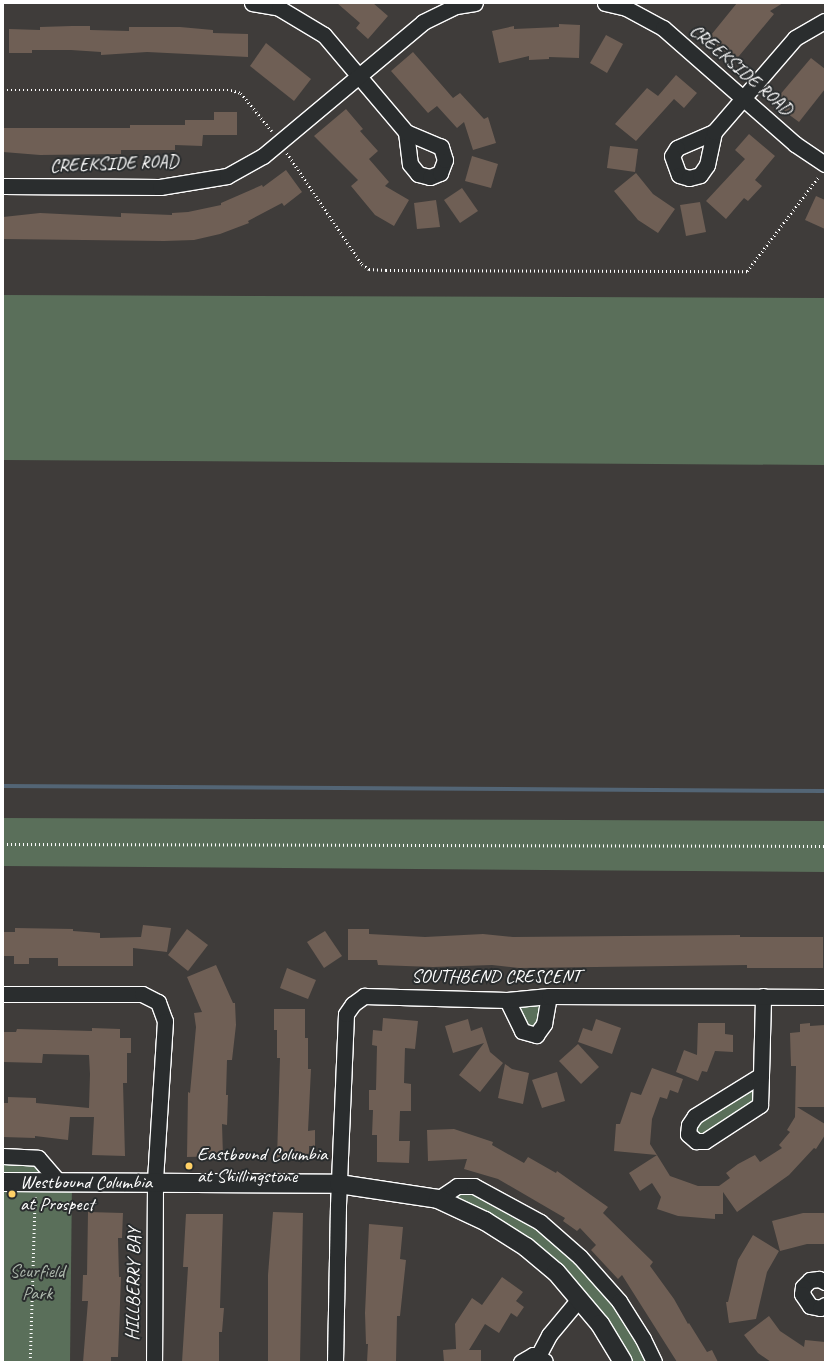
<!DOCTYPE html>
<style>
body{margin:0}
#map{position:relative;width:828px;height:1365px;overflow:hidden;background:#3f3c3a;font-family:Caveat,sans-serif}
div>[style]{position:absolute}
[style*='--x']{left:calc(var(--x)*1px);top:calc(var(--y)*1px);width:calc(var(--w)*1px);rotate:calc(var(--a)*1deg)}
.green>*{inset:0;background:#5a6f5a}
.stream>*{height:4px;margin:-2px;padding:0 2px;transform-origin:2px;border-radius:2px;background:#536575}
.building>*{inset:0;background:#6f5f55}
.path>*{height:2.5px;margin-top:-1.25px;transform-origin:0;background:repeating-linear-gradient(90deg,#fff 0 1px,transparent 0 4px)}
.roads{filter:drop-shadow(1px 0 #fff) drop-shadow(-1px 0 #fff) drop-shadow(0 1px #fff) drop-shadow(0 -1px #fff)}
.minor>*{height:15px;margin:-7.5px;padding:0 7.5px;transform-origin:7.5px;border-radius:7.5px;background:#2a2d2e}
.tertiary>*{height:18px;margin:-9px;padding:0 9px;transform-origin:9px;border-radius:9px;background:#2a2d2e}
.dots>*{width:11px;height:11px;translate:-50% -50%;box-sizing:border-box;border:2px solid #2a2d2e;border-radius:50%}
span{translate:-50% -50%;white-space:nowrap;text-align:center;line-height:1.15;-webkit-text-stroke:4px #2a2d2e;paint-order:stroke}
.street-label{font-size:19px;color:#fff}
.poi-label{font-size:19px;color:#fff}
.left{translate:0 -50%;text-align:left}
.park-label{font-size:19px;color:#acb7ac}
.frame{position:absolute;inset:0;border:4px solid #fff;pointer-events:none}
</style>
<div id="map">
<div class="green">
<div style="clip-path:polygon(3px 295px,825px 298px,825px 465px,3px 460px)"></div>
<div style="clip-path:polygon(3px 818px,825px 821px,825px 872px,3px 866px)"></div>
<div style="clip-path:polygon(549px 996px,548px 1011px,528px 1034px,507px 1000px)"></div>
<div style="clip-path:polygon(761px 1075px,760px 1105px,705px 1141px,689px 1125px)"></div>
<div style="clip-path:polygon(3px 1153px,33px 1154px,72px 1181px,70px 1362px,3px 1362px)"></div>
<div style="clip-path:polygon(474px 1186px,580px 1257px,654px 1362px,623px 1362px,556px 1272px,438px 1199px)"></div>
</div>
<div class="stream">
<div style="--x:3;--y:786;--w:822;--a:0.35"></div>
</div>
<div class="building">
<div style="clip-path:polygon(337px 3px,373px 3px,388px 16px,368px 39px,356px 28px,360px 23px)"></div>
<div style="clip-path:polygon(737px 3px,783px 3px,770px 11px,774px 14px,734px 62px,707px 40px)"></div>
<div style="clip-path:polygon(559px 24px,580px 25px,579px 58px,549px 57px,549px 59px,529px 60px,529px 56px,499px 63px,492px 31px,514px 26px,514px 29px,559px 27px)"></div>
<div style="clip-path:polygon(72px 26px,90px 26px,90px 30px,129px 31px,129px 27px,180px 27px,213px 30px,213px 33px,248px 34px,248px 57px,147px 52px,101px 55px,101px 52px,71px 50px,32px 50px,32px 53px,9px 53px,9px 29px,40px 30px,40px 27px)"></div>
<div style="clip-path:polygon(606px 35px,623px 44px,607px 73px,590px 63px)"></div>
<div style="clip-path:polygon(266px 43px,311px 79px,294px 101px,250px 66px)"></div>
<div style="clip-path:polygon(413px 52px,453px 98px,460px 93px,484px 119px,488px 117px,496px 143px,473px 150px,464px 122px,457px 128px,437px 106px,428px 113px,391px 71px)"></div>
<div style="clip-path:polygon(811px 58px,825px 69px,825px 89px,799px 122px,773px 103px)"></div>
<div style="clip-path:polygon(676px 75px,697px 93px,684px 108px,674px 99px,636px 141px,615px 124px,647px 88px,658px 96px)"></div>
<div style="clip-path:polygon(346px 109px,363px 129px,360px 131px,378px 151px,369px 159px,389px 182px,385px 186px,409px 200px,394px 226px,375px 215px,351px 186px,358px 180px,314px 136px)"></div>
<div style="clip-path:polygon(214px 112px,237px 112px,237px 135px,203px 135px,202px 146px,175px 145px,175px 150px,121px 150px,121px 154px,40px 155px,3px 152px,3px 128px,130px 128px,130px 125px,185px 125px,185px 120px,214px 120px)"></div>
<div style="clip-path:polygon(749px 134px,775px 156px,755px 180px,762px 186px,748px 201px,744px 198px,726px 219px,706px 201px,745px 159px,735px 150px)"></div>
<div style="clip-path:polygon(610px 146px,638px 149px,635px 172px,607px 168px)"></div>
<div style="clip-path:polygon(472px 156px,498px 164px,491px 188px,465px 181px)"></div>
<div style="clip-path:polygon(286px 170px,302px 192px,284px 206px,282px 203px,248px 221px,249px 223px,220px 234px,194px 240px,164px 241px,3px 239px,3px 217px,40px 213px,121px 217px,121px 213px,172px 215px,172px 213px,188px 212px,221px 205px,221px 203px,262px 185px,263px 187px)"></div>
<div style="clip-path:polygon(636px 173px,653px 194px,675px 209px,658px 233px,638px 220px,614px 191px)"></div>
<div style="clip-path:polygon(462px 188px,478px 211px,460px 223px,444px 200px)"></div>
<div style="clip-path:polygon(816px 196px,825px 200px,825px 229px,805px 220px)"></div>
<div style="clip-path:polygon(436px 200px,440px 227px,417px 229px,414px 203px)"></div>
<div style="clip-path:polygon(700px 202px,706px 232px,686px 236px,680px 205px)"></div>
<div style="clip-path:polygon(143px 925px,171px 928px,167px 952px,133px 948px,133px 966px,58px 966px,58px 958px,29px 958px,29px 964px,14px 964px,14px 956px,3px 956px,3px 932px,15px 932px,15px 928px,73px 929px,73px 931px,100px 933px,100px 938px,141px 937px)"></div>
<div style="clip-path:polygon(187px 929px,208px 945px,188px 971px,168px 955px)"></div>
<div style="clip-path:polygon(348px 929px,369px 929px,369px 934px,425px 937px,483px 934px,513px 937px,740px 935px,740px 937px,823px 937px,823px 968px,747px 968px,747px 965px,519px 968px,492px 965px,433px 967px,378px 965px,377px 960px,348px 960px)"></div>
<div style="clip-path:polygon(325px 931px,342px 956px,324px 968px,307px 942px)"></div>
<div style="clip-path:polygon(216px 965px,233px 1003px,235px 1003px,236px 1025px,232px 1060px,227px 1060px,226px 1095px,228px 1095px,227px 1125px,222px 1124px,223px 1156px,187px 1157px,188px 1092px,190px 1093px,196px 1027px,194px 1013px,202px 1012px,187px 977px)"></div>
<div style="clip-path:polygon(287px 968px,316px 980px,308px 999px,280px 988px)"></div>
<div style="clip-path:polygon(274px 1009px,305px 1009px,305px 1038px,308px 1038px,308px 1069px,311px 1069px,308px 1131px,315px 1130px,315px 1146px,309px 1146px,309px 1158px,277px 1158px,280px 1058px,277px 1058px,277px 1030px,274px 1030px)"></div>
<div style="clip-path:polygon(383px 1018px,418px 1021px,415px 1049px,405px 1048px,404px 1083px,411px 1084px,411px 1111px,400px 1111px,399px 1141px,410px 1141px,409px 1163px,377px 1162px,377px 1135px,372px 1135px,373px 1110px,369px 1110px,369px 1090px,376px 1090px,377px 1046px,372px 1045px,373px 1030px,382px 1031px)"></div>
<div style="clip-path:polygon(468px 1019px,471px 1031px,482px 1027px,490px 1052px,503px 1063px,480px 1092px,459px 1075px,484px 1043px,453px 1053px,445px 1026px)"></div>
<div style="clip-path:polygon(596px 1019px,621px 1028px,612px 1054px,578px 1042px,583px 1028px,592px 1031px)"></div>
<div style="clip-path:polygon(698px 1023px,725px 1023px,725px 1034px,733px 1035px,733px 1052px,715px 1051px,707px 1072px,702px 1071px,698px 1081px,676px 1072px,684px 1050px,697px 1055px)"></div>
<div style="clip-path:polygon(810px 1023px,810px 1026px,825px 1025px,825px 1107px,797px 1107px,825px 1124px,825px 1135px,816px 1149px,814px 1148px,789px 1175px,737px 1212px,723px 1192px,723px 1214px,715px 1214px,715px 1219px,678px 1216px,657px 1209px,661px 1197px,652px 1183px,640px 1191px,629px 1173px,657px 1155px,670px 1176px,698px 1186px,719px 1186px,730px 1178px,726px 1173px,738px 1164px,755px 1155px,760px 1162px,782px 1148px,779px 1145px,790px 1132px,787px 1130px,795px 1117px,796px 1066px,791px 1066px,790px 1033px,800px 1032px,800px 1024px)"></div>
<div style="clip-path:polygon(92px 1028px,120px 1029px,120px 1038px,131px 1038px,131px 1053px,127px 1053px,127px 1083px,123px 1083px,125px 1156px,92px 1155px,94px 1117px,70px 1117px,68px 1140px,35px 1136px,35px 1138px,3px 1137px,3px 1103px,8px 1103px,8px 1097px,36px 1098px,36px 1103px,89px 1108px,90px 1074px,89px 1055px,43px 1054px,42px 1063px,3px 1062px,3px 1032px,16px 1032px,17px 1029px,92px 1031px)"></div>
<div style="clip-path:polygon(578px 1044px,599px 1067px,581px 1084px,559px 1061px)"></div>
<div style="clip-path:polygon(505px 1064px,512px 1069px,529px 1073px,523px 1104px,498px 1098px)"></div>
<div style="clip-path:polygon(652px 1068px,683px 1079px,678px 1093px,670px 1090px,667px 1099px,660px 1097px,652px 1119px,650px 1144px,657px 1155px,614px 1151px,616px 1124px,620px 1124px,631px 1092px,641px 1095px)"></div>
<div style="clip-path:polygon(557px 1072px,565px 1101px,542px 1108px,532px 1080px)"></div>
<div style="clip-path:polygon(454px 1129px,493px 1142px,492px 1145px,524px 1163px,528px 1157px,556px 1173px,557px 1171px,608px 1207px,603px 1213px,653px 1262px,650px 1266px,674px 1299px,688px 1324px,689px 1323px,707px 1352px,712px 1350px,718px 1362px,677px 1362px,622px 1275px,618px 1279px,591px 1250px,596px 1245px,580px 1228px,577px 1231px,563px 1221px,565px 1218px,498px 1179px,464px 1169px,467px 1159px,428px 1161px,427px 1130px)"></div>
<div style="clip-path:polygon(88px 1212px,123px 1213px,122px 1238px,118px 1238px,119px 1277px,121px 1277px,118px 1357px,111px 1357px,111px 1362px,83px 1362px,88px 1301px,82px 1301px,83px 1275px,87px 1275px)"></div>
<div style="clip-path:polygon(273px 1212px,303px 1213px,300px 1362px,268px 1362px,268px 1275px)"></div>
<div style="clip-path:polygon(803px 1213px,825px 1213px,825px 1244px,807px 1244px,780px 1251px,772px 1221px)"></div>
<div style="clip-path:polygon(186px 1214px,223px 1214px,220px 1308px,224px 1308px,222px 1332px,219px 1332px,219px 1362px,182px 1362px,188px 1267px,183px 1267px)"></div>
<div style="clip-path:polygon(369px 1224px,403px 1227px,400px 1259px,406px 1260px,400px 1316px,397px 1316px,396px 1362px,367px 1362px,368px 1344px,366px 1344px,365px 1313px)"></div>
<div style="clip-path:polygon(753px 1235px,779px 1251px,767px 1272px,756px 1319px,729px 1323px,726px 1302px,728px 1302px,738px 1260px)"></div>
<div style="clip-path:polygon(502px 1277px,523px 1292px,516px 1301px,524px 1307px,517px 1317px,511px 1313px,499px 1333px,485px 1324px,469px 1350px,481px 1350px,481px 1362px,444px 1362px,443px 1350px,456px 1349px,455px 1324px,472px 1298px,482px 1305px)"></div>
<div style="clip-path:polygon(769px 1316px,780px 1331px,804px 1347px,805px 1340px,825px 1342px,824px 1362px,771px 1362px,758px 1353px,744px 1335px)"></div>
</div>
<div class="path">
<div style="--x:3;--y:90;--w:228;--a:0"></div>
<div style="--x:231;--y:90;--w:10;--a:17"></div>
<div style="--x:241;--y:93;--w:49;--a:50.8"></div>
<div style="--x:287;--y:153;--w:134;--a:56"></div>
<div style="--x:362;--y:264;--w:9;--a:36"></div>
<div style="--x:369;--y:269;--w:17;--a:3"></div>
<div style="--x:386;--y:270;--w:361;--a:0.2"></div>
<div style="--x:747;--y:271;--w:119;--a:-52.8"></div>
<div style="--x:3;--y:844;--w:822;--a:0.14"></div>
<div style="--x:30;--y:1362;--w:165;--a:-88.3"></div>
</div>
<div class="roads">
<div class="minor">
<div style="--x:252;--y:3;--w:27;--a:10"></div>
<div style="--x:279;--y:8;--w:52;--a:31"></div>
<div style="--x:324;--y:35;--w:127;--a:49.8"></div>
<div style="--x:406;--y:132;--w:32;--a:83"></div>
<div style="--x:410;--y:164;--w:13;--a:51"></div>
<div style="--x:418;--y:174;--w:12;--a:14"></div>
<div style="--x:430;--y:177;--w:11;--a:-22"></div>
<div style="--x:440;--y:173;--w:14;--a:-69"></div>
<div style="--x:445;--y:160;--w:14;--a:-107"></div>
<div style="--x:441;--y:147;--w:38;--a:-157"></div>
<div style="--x:605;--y:3;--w:22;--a:13"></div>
<div style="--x:626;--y:8;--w:42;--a:28.4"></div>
<div style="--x:663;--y:28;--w:176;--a:41.3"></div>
<div style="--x:795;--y:144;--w:36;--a:34"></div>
<div style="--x:714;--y:132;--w:40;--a:156.6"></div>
<div style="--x:677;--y:148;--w:9;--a:122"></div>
<div style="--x:672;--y:156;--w:20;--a:70"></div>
<div style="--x:679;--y:175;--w:10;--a:17"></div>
<div style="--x:689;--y:178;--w:11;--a:-15"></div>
<div style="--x:700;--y:175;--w:12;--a:-55"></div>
<div style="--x:707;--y:165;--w:34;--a:-78"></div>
<div style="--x:714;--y:132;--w:124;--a:-49.2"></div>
<div style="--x:795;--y:38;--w:34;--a:-30"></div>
<div style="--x:3;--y:186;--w:157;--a:0.4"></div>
<div style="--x:160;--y:187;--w:68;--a:-9.3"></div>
<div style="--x:227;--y:176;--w:41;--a:-29.1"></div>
<div style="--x:263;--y:156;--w:209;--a:-39.9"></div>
<div style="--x:423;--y:22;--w:37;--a:-26"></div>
<div style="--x:456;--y:6;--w:19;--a:-9"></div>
<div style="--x:3;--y:994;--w:139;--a:0"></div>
<div style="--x:142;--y:994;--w:18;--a:27"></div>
<div style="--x:158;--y:1002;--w:20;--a:70"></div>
<div style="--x:165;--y:1021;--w:161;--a:93.6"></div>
<div style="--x:155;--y:1182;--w:180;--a:90.3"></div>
<div style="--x:507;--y:1000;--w:34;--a:64"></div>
<div style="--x:522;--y:1031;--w:15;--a:16"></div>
<div style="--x:536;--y:1035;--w:14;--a:-54"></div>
<div style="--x:544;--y:1024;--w:28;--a:-80"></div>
<div style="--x:761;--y:1075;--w:78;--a:148.2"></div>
<div style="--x:695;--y:1116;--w:11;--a:124"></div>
<div style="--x:689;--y:1125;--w:9;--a:96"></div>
<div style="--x:688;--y:1134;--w:11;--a:41"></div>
<div style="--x:696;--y:1141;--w:9;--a:0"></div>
<div style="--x:705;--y:1141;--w:66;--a:-33.2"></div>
<div style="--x:760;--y:1105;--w:30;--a:-88"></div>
<div style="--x:761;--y:1075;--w:79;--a:-88.5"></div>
<div style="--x:3;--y:1156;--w:35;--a:3"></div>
<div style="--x:38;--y:1158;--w:33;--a:49"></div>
<div style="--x:438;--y:1199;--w:23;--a:-34"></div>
<div style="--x:457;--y:1186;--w:17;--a:0"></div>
<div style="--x:474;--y:1186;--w:75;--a:28.6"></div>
<div style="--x:540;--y:1222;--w:53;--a:41.2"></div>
<div style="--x:580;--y:1257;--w:59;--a:48.4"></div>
<div style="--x:619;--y:1301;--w:45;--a:57.7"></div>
<div style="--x:643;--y:1339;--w:25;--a:64"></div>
<div style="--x:825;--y:1282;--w:7;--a:-153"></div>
<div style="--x:819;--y:1279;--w:9;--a:174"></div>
<div style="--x:810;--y:1280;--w:10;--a:135"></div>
<div style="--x:803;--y:1287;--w:7;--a:98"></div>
<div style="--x:802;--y:1294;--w:14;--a:56"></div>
<div style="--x:810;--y:1306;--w:10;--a:11"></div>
<div style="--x:820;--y:1308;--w:6;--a:-31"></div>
<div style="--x:538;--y:1356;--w:24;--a:-62"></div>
<div style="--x:549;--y:1335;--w:47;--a:-50.2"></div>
<div style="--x:335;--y:1362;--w:157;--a:-88.9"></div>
<div style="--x:338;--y:1205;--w:191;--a:-87.6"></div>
<div style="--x:346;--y:1014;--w:12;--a:-55"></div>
<div style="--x:353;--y:1004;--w:14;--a:-36"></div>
<div style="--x:364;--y:996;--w:143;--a:1.6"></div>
<div style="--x:507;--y:1000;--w:42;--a:-5.4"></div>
<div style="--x:549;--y:996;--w:276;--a:0.2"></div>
<div style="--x:521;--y:1362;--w:14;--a:-30"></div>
<div style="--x:533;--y:1355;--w:13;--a:27"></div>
</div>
<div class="tertiary">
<div style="--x:3;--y:1182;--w:336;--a:0.3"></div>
<div style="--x:339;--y:1184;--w:100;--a:8.6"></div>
<div style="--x:438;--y:1199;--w:52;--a:25.1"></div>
<div style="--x:485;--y:1221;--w:49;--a:32.4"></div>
<div style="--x:526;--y:1247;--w:39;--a:40"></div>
<div style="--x:556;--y:1272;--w:68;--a:49.8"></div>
<div style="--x:600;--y:1324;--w:44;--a:58.8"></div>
</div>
</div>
<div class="dots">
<div style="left:189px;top:1166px;background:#ffd166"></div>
<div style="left:12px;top:1194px;background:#ffd166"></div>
</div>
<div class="street-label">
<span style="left:741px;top:70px;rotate:41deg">CREEKSIDE ROAD</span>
<span style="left:114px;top:164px;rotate:-2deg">CREEKSIDE ROAD</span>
<span style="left:496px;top:977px">SOUTHBEND CRESCENT</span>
<span style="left:134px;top:1284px;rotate:-89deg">HILLBERRY BAY</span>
</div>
<div class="poi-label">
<span class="left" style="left:197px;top:1166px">Eastbound Columbia<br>at Shillingstone</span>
<span class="left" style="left:20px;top:1194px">Westbound Columbia<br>at Prospect</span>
</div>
<div class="park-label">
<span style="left:37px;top:1283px">Scurfield<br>Park</span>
</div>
<div class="frame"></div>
</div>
